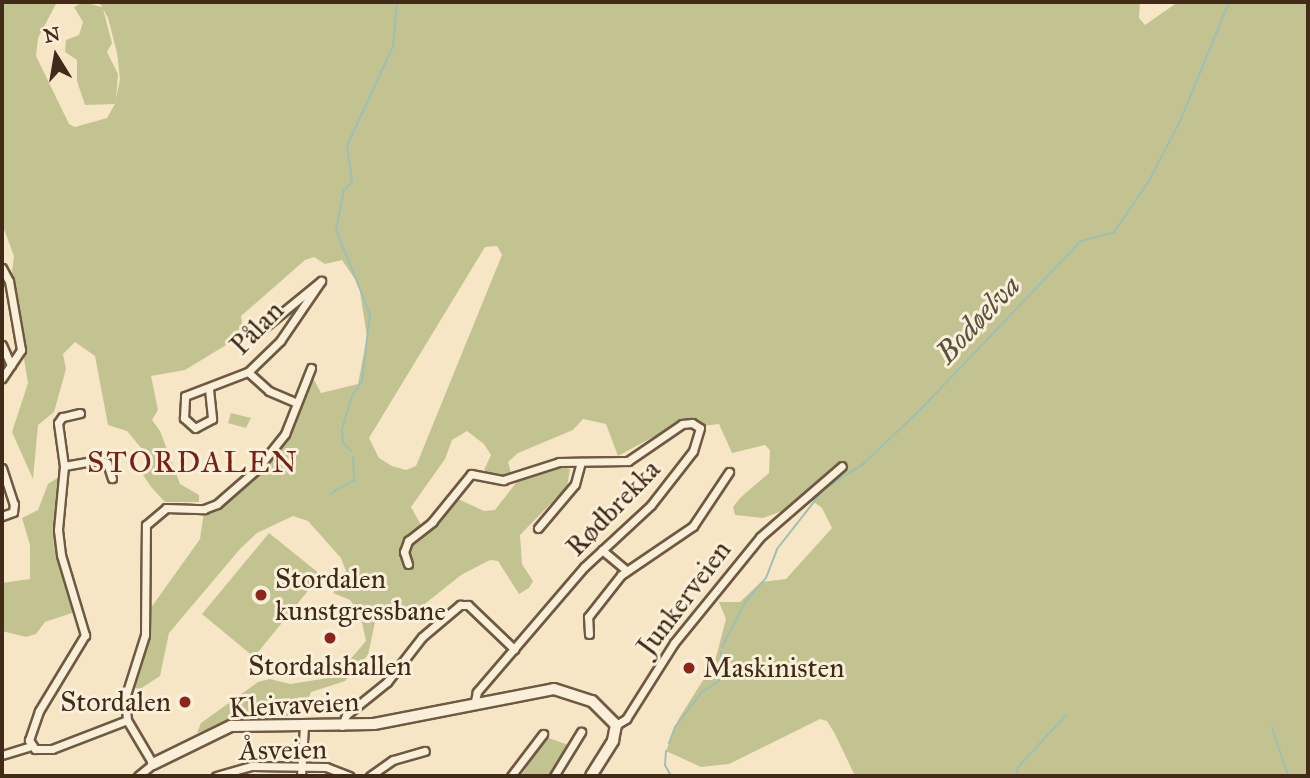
<!DOCTYPE html>
<meta charset="utf-8">
<style>
body{margin:0}
#map{position:relative;width:1310px;height:778px;overflow:hidden;background:#f7e6c5;font-family:"IM FELL Great Primer",serif}
div>[style]{position:absolute}
[style*='--x']{left:calc(var(--x)*1px);top:calc(var(--y)*1px);width:calc(var(--w)*1px);rotate:calc(var(--a)*1deg)}
.green>*{inset:0;background:#c2c391}
.stream>*{height:2px;margin:-1px;padding:0 1px;transform-origin:1px;border-radius:1px;background:#9dc0b4}
.roads{filter:drop-shadow(2px 0 #6f5943) drop-shadow(-2px 0 #6f5943) drop-shadow(0 2px #6f5943) drop-shadow(0 -2px #6f5943)}
.street>*{height:7px;margin:-3.5px;padding:0 3.5px;transform-origin:3.5px;border-radius:3.5px;background:#faefd9}
.secondary>*{height:10px;margin:-5px;padding:0 5px;transform-origin:5px;border-radius:5px;background:#faefd9}
.dots>*{width:19px;height:19px;translate:-50% -50%;box-sizing:border-box;border:4px solid #faefd9;border-radius:50%}
span{translate:-50% -50%;white-space:nowrap;text-align:center;line-height:1.15;-webkit-text-stroke:6px #faefd9;paint-order:stroke}
.street-label{font-size:28px;color:#422a18}
.poi-label{font-size:28px;color:#422a18}
.left{translate:0 -50%;text-align:left}
.right{translate:-100% -50%;text-align:right}
.water-label{font-size:30px;color:#59503f;font-style:italic}
.neighbourhood-label{font-size:30px;color:#7a1f14;letter-spacing:2px}
.frame{position:absolute;inset:0;border:4px solid #422a18;pointer-events:none}
.north{position:absolute;left:21px;top:21px;width:70px;height:70px;-webkit-text-stroke:5px #faefd9;paint-order:stroke;rotate:349deg;font-size:19px;font-weight:700;line-height:28px;text-align:center;color:#422a18}
.north::after{content:'';display:block;margin:auto;width:24px;height:32px;background:#422a18;clip-path:polygon(50% 0,100% 100%,50% 72%,0 100%)}
</style>
<div id="map">
<div class="green">
<div style="clip-path:polygon(evenodd,2px 2px,57px 2px,38px 38px,36px 56px,69px 124px,75px 127px,107px 118px,115px 104px,85px 105px,77px 81px,77px 60px,65px 52px,66px 40px,79px 35px,83px 22px,74px 7px,83px 2px,102px 7px,99px 2px,1140px 2px,1139px 18px,1145px 25px,1178px 2px,1308px 2px,1308px 776px,855px 776px,835px 734px,827px 721px,820px 719px,729px 764px,701px 767px,666px 751px,678px 720px,715px 661px,726px 619px,719px 602px,740px 602px,761px 582px,786px 579px,832px 528px,822px 508px,803px 494px,785px 510px,763px 518px,735px 515px,733px 507px,740px 498px,769px 473px,770px 450px,765px 445px,732px 453px,719px 424px,702px 426px,686px 419px,618px 456px,606px 424px,583px 419px,573px 430px,518px 453px,508px 462px,511px 473px,501px 479px,484px 470px,491px 455px,484px 444px,467px 431px,452px 440px,445px 459px,411px 507px,421px 525px,428px 524px,454px 497px,484px 511px,495px 510px,522px 475px,557px 466px,570px 469px,567px 487px,520px 535px,522px 564px,533px 581px,529px 588px,519px 594px,498px 561px,490px 560px,461px 575px,416px 611px,378px 608px,368px 655px,345px 681px,311px 692px,304px 709px,287px 716px,239px 718px,197px 733px,201px 723px,258px 682px,270px 679px,290px 684px,335px 677px,366px 641px,360px 613px,350px 600px,333px 593px,346px 571px,341px 558px,308px 521px,293px 516px,257px 533px,240px 549px,169px 633px,160px 676px,140px 689px,130px 687px,146px 647px,148px 612px,200px 539px,204px 512px,223px 504px,274px 457px,312px 376px,321px 393px,358px 384px,367px 337px,359px 285px,342px 260px,325px 264px,314px 257px,305px 260px,241px 316px,243px 332px,231px 342px,185px 370px,151px 376px,158px 410px,152px 420px,160px 431px,180px 484px,199px 495px,199px 502px,165px 502px,152px 488px,143px 475px,147px 455px,127px 431px,108px 425px,95px 356px,75px 342px,63px 354px,66px 369px,54px 412px,38px 425px,33px 479px,12px 432px,28px 383px,11px 280px,14px 256px,2px 224px,2px 2px,103px 9px,108px 18px,117px 53px,120px 79px,116px 99px,118px 74px,107px 52px,112px 43px,103px 9px,2px 2px,497px 246px,502px 255px,416px 466px,406px 470px,392px 466px,379px 458px,369px 438px,485px 247px,497px 246px)"></div>
<div style="clip-path:polygon(231px 413px,251px 418px,246px 428px,228px 423px)"></div>
<div style="clip-path:polygon(59px 477px,56px 547px,75px 612px,45px 622px,36px 634px,26px 637px,2px 631px,2px 583px,30px 579px,30px 545px,22px 518px,38px 510px,48px 484px)"></div>
<div style="clip-path:polygon(269px 533px,321px 575px,254px 657px,202px 614px)"></div>
<div style="clip-path:polygon(549px 738px,571px 746px,552px 776px,521px 776px,542px 742px)"></div>
</div>
<div class="stream">
<div style="--x:351;--y:451;--w:11;--a:-135"></div>
<div style="--x:343;--y:443;--w:14;--a:-94"></div>
<div style="--x:342;--y:429;--w:34;--a:-73"></div>
<div style="--x:352;--y:396;--w:18;--a:-56"></div>
<div style="--x:362;--y:381;--w:67;--a:-83.2"></div>
<div style="--x:370;--y:314;--w:91;--a:-112"></div>
<div style="--x:336;--y:230;--w:41;--a:-78.7"></div>
<div style="--x:344;--y:190;--w:12;--a:-48"></div>
<div style="--x:352;--y:181;--w:35;--a:-98"></div>
<div style="--x:347;--y:146;--w:110;--a:-65.3"></div>
<div style="--x:393;--y:46;--w:44;--a:-84.8"></div>
<div style="--x:330;--y:494;--w:28;--a:-30"></div>
<div style="--x:354;--y:480;--w:24;--a:-92"></div>
<div style="--x:722;--y:647;--w:52;--a:-62.4"></div>
<div style="--x:746;--y:601;--w:30;--a:-49"></div>
<div style="--x:766;--y:578;--w:31;--a:-69"></div>
<div style="--x:777;--y:549;--w:76;--a:-51.9"></div>
<div style="--x:824;--y:489;--w:45;--a:-32.3"></div>
<div style="--x:862;--y:465;--w:80;--a:-43.5"></div>
<div style="--x:920;--y:410;--w:233;--a:-46.4"></div>
<div style="--x:1081;--y:241;--w:34;--a:-15"></div>
<div style="--x:1114;--y:232;--w:62;--a:-55.5"></div>
<div style="--x:1149;--y:181;--w:70;--a:-62.7"></div>
<div style="--x:1181;--y:119;--w:126;--a:-67.7"></div>
<div style="--x:1272;--y:727;--w:52;--a:71.9"></div>
<div style="--x:669;--y:743;--w:17;--a:-69"></div>
<div style="--x:675;--y:727;--w:44;--a:-52.4"></div>
<div style="--x:702;--y:692;--w:20;--a:-33"></div>
<div style="--x:719;--y:681;--w:29;--a:-86"></div>
<div style="--x:666;--y:751;--w:14;--a:94"></div>
<div style="--x:665;--y:765;--w:13;--a:61"></div>
<div style="--x:1016;--y:776;--w:9;--a:-77"></div>
<div style="--x:1018;--y:767;--w:72;--a:-47.2"></div>
</div>
<div class="roads">
<div class="street">
<div style="--x:2;--y:268;--w:15;--a:62"></div>
<div style="--x:9;--y:281;--w:70;--a:80.1"></div>
<div style="--x:21;--y:350;--w:34;--a:124"></div>
<div style="--x:261;--y:330;--w:77;--a:-39.2"></div>
<div style="--x:2;--y:345;--w:22;--a:66"></div>
<div style="--x:248;--y:372;--w:28;--a:42"></div>
<div style="--x:269;--y:391;--w:28;--a:23"></div>
<div style="--x:209;--y:389;--w:30;--a:84"></div>
<div style="--x:212;--y:419;--w:19;--a:152"></div>
<div style="--x:195;--y:428;--w:15;--a:-138"></div>
<div style="--x:184;--y:418;--w:22;--a:-87"></div>
<div style="--x:185;--y:396;--w:67;--a:-20.9"></div>
<div style="--x:248;--y:372;--w:45;--a:-44.1"></div>
<div style="--x:280;--y:341;--w:73;--a:-55.7"></div>
<div style="--x:80;--y:413;--w:18;--a:167"></div>
<div style="--x:62;--y:417;--w:7;--a:124"></div>
<div style="--x:58;--y:423;--w:43;--a:82.1"></div>
<div style="--x:64;--y:466;--w:64;--a:95.4"></div>
<div style="--x:58;--y:530;--w:25;--a:83"></div>
<div style="--x:61;--y:555;--w:84;--a:73.3"></div>
<div style="--x:85;--y:635;--w:89;--a:121.2"></div>
<div style="--x:39;--y:711;--w:31;--a:109"></div>
<div style="--x:29;--y:740;--w:11;--a:56"></div>
<div style="--x:35;--y:749;--w:17;--a:0"></div>
<div style="--x:52;--y:749;--w:80;--a:-21.1"></div>
<div style="--x:64;--y:466;--w:36;--a:-10"></div>
<div style="--x:99;--y:460;--w:9;--a:21"></div>
<div style="--x:107;--y:463;--w:16;--a:72"></div>
<div style="--x:2;--y:468;--w:38;--a:72"></div>
<div style="--x:14;--y:504;--w:8;--a:97"></div>
<div style="--x:13;--y:512;--w:12;--a:160"></div>
<div style="--x:538;--y:528;--w:57;--a:-49.9"></div>
<div style="--x:575;--y:484;--w:23;--a:-75"></div>
<div style="--x:602;--y:550;--w:31;--a:40"></div>
<div style="--x:408;--y:564;--w:13;--a:-108"></div>
<div style="--x:404;--y:552;--w:12;--a:-70"></div>
<div style="--x:408;--y:541;--w:31;--a:-38"></div>
<div style="--x:432;--y:522;--w:62;--a:-50.9"></div>
<div style="--x:471;--y:474;--w:33;--a:11"></div>
<div style="--x:503;--y:480;--w:59;--a:-17.8"></div>
<div style="--x:559;--y:462;--w:69;--a:-0.8"></div>
<div style="--x:628;--y:461;--w:65;--a:-34.4"></div>
<div style="--x:682;--y:424;--w:10;--a:-6"></div>
<div style="--x:692;--y:423;--w:9;--a:32"></div>
<div style="--x:700;--y:428;--w:24;--a:107"></div>
<div style="--x:693;--y:451;--w:68;--a:127.9"></div>
<div style="--x:651;--y:505;--w:91;--a:137.2"></div>
<div style="--x:584;--y:567;--w:165;--a:130.6"></div>
<div style="--x:477;--y:692;--w:9;--a:103"></div>
<div style="--x:589;--y:634;--w:17;--a:-93"></div>
<div style="--x:588;--y:617;--w:53;--a:-51.8"></div>
<div style="--x:621;--y:575;--w:87;--a:-34.2"></div>
<div style="--x:693;--y:526;--w:65;--a:-56.3"></div>
<div style="--x:616;--y:725;--w:12;--a:-31"></div>
<div style="--x:626;--y:719;--w:90;--a:-57.7"></div>
<div style="--x:674;--y:643;--w:136;--a:-50.9"></div>
<div style="--x:760;--y:537;--w:108;--a:-40.9"></div>
<div style="--x:342;--y:726;--w:12;--a:-70"></div>
<div style="--x:346;--y:715;--w:53;--a:-38.8"></div>
<div style="--x:387;--y:682;--w:57;--a:-52.1"></div>
<div style="--x:422;--y:637;--w:50;--a:-40.1"></div>
<div style="--x:460;--y:605;--w:8;--a:0"></div>
<div style="--x:468;--y:605;--w:64;--a:43.7"></div>
<div style="--x:2;--y:755;--w:31;--a:-17"></div>
<div style="--x:138;--y:776;--w:19;--a:-39"></div>
<div style="--x:153;--y:764;--w:51;--a:-120.6"></div>
<div style="--x:127;--y:720;--w:22;--a:-95"></div>
<div style="--x:125;--y:698;--w:66;--a:-72.4"></div>
<div style="--x:145;--y:635;--w:110;--a:-89.5"></div>
<div style="--x:146;--y:525;--w:26;--a:-40"></div>
<div style="--x:166;--y:508;--w:38;--a:2"></div>
<div style="--x:204;--y:509;--w:14;--a:-21"></div>
<div style="--x:217;--y:504;--w:53;--a:-41.2"></div>
<div style="--x:257;--y:469;--w:45;--a:-51.3"></div>
<div style="--x:285;--y:434;--w:71;--a:-68.5"></div>
<div style="--x:216;--y:776;--w:37;--a:-16"></div>
<div style="--x:252;--y:766;--w:74;--a:0.8"></div>
<div style="--x:326;--y:767;--w:25;--a:21"></div>
<div style="--x:301;--y:776;--w:51;--a:-86.6"></div>
<div style="--x:370;--y:776;--w:28;--a:-35"></div>
<div style="--x:393;--y:760;--w:33;--a:-16"></div>
<div style="--x:511;--y:776;--w:53;--a:-52.7"></div>
<div style="--x:554;--y:776;--w:52;--a:-58.5"></div>
</div>
<div class="secondary">
<div style="--x:153;--y:764;--w:87;--a:-26"></div>
<div style="--x:231;--y:726;--w:143;--a:-0.8"></div>
<div style="--x:374;--y:724;--w:183;--a:-11"></div>
<div style="--x:554;--y:689;--w:40;--a:18"></div>
<div style="--x:592;--y:701;--w:34;--a:45"></div>
<div style="--x:616;--y:725;--w:16;--a:101"></div>
<div style="--x:613;--y:741;--w:41;--a:122.2"></div>
</div>
</div>
<div class="dots">
<div style="left:261px;top:595px;background:#8f2418"></div>
<div style="left:330px;top:638px;background:#8f2418"></div>
<div style="left:689px;top:668px;background:#8f2418"></div>
<div style="left:185px;top:702px;background:#8f2418"></div>
</div>
<div class="street-label">
<span style="left:257px;top:328px;rotate:-46deg">Pålan</span>
<span style="left:613px;top:508px;rotate:-46deg">Rødbrekka</span>
<span style="left:684px;top:598px;rotate:-53deg">Junkerveien</span>
<span style="left:294px;top:705px;rotate:-3deg">Kleivaveien</span>
<span style="left:283px;top:750px;rotate:-1deg">Åsveien</span>
</div>
<div class="poi-label">
<span class="left" style="left:275px;top:595px">Stordalen<br>kunstgressbane</span>
<span style="left:330px;top:666px">Stordalshallen</span>
<span class="left" style="left:703px;top:668px">Maskinisten</span>
<span class="right" style="left:171px;top:702px">Stordalen</span>
</div>
<div class="water-label">
<span style="left:978px;top:319px;rotate:-47deg">Bodøelva</span>
</div>
<div class="neighbourhood-label">
<span style="left:193px;top:462px">STORDALEN</span>
</div>
<div class="frame"></div>
<div class="north">N</div>
</div>
